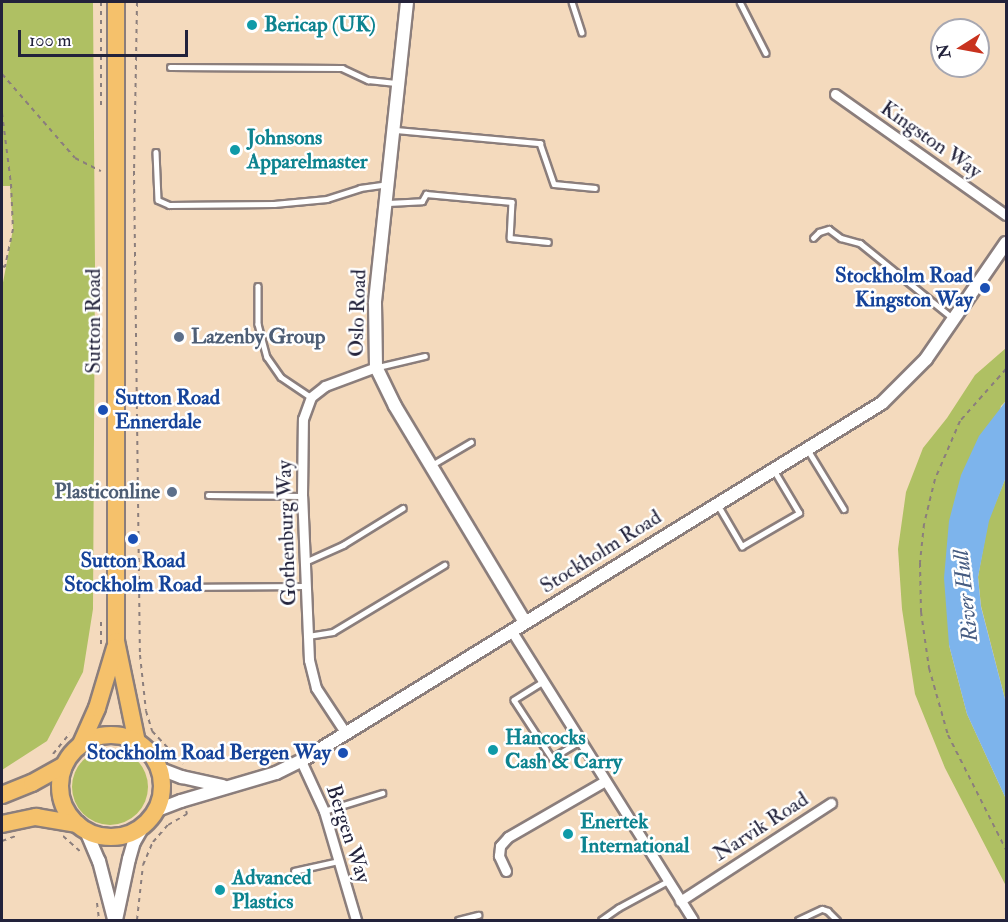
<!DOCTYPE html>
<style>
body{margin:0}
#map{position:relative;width:1008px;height:922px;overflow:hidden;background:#f4dabd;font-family:"IM FELL Double Pica",serif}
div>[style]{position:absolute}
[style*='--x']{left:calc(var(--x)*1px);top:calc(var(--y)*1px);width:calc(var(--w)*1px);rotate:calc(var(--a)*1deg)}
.green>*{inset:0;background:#afc063}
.round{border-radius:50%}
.water>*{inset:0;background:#7db4ec}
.path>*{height:2px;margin-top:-1px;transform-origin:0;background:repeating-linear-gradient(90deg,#8b7e7c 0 4.5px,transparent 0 9px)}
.roads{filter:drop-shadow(2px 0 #8b7e7c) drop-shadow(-2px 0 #8b7e7c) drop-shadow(0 2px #8b7e7c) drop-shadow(0 -2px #8b7e7c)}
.service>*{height:4.5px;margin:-2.25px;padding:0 2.25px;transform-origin:2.25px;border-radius:2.25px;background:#fff}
.minor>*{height:9px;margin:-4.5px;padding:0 4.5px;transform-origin:4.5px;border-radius:4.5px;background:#fff}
.tertiary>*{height:12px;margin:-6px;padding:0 6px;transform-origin:6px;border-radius:6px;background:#fff}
.trunk>*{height:16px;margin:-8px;padding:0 8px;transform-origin:8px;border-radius:8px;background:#f5c16b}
.trunk>.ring{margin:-8px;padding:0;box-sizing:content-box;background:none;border:16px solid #f5c16b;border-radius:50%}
.dots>*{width:16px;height:16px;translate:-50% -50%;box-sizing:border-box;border:3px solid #fff;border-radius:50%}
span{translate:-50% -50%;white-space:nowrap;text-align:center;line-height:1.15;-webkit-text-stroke:5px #fff;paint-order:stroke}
.culture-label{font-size:21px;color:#0d838f;font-weight:700}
.left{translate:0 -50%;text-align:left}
.street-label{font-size:21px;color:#22223b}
.transit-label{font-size:21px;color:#164399;font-weight:700}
.right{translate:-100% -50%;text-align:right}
.service-label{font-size:21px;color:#4e5e75;font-weight:700}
.water-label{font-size:22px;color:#465c82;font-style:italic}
.frame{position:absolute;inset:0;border:3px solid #22223b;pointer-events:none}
.north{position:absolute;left:930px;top:18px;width:60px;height:60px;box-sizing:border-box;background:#fff;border:2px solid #a7a7b1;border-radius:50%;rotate:259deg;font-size:16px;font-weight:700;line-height:24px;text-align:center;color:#22223b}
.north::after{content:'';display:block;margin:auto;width:21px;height:27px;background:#c8321e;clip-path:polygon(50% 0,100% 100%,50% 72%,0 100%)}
.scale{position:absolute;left:18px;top:30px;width:170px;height:27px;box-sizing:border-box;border:3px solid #22223b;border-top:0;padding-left:8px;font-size:18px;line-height:21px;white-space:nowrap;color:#22223b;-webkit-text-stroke:4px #fff;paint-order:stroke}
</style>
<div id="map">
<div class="green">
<div style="clip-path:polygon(2px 2px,93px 2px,95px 265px,93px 609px,83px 672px,47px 741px,2px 770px,2px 288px,13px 229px,10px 186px,2px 186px)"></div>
<div style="clip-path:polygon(1006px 348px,1006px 401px,1001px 406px,949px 645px,967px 714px,1006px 799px,1006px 886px,945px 768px,915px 694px,902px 609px,898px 549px,906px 492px,923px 448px,947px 418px,975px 375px)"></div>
<div style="clip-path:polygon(1006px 477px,1006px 703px,981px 606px,978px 577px,988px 521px)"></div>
<div class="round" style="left:72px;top:749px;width:76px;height:76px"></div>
</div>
<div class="water">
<div style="clip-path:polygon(1006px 401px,1006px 477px,989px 521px,978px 577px,981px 607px,1006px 703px,1006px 799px,967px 714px,949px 645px,944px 578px,949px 521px,961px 475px,979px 436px)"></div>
</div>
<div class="path">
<div style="--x:101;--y:2;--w:108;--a:90"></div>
<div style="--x:137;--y:2;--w:169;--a:91"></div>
<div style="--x:134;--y:171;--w:484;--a:89.3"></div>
<div style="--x:140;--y:655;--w:56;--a:83.9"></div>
<div style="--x:146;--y:711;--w:21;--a:73"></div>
<div style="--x:152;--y:731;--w:45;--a:46.8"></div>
<div style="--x:2;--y:74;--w:111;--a:49"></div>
<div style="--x:75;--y:158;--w:29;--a:27"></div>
<div style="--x:2;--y:113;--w:72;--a:82.8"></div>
<div style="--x:11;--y:184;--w:45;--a:87.5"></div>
<div style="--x:13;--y:229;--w:39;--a:102"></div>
<div style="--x:5;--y:267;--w:3;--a:-162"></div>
<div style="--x:1006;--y:369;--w:69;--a:131.5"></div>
<div style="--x:960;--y:421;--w:63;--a:113.3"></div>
<div style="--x:935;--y:479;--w:46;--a:103.7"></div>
<div style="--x:924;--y:524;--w:39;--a:96"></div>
<div style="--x:920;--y:563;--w:49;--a:88.8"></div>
<div style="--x:921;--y:612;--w:57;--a:81.9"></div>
<div style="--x:929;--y:668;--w:70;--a:74.2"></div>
<div style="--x:948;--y:735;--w:129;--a:63.2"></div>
<div style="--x:101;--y:644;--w:25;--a:-90"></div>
<div style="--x:53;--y:754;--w:27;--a:-51"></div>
<div style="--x:63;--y:836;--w:24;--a:42"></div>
<div style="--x:2;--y:841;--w:15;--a:-20"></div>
<div style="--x:97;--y:903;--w:17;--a:83"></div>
<div style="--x:137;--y:920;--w:55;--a:-83.8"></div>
<div style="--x:143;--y:865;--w:25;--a:-67"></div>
<div style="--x:153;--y:842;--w:23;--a:-49"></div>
<div style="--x:168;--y:825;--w:22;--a:-30"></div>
<div style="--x:187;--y:814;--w:3;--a:-108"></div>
</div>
<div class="roads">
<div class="service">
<div style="--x:572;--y:2;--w:32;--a:72"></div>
<div style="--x:740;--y:2;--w:57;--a:63"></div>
<div style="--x:170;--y:67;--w:172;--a:0.3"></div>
<div style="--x:342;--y:68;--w:29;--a:25"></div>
<div style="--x:368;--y:80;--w:30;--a:6"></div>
<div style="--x:396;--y:130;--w:145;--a:5.2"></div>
<div style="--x:540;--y:143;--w:43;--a:71.1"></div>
<div style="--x:554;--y:184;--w:41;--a:5.6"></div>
<div style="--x:156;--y:152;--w:48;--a:87.6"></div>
<div style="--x:158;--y:200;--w:12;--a:24"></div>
<div style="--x:169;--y:205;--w:105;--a:-0.5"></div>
<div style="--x:274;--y:204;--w:53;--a:-5.4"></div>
<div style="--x:327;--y:199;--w:35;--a:-18"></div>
<div style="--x:360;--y:188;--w:27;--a:-8"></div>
<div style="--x:388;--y:203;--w:34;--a:-3"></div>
<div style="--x:422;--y:201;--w:8;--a:-60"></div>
<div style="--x:426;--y:194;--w:86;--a:5.3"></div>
<div style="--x:512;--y:202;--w:36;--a:93"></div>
<div style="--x:510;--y:238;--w:38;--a:6"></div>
<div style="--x:813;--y:238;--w:8;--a:-45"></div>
<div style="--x:819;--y:232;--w:10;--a:-17"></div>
<div style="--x:829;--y:229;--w:15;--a:37"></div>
<div style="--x:841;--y:238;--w:20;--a:15"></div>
<div style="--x:860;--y:243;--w:121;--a:39"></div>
<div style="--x:258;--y:286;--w:38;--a:90"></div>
<div style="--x:258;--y:324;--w:34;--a:75"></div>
<div style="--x:267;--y:357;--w:24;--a:55"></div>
<div style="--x:281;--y:377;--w:36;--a:34"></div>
<div style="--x:378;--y:367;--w:48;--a:-13.2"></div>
<div style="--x:808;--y:450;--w:69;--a:58.6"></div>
<div style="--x:432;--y:465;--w:45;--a:-30.5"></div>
<div style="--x:208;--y:495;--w:94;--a:0.6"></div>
<div style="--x:718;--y:505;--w:48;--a:59.7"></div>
<div style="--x:742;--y:546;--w:66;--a:-30.1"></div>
<div style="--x:799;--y:513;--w:49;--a:-120.8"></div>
<div style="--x:305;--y:562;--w:42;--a:-24.1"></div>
<div style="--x:343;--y:545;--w:70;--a:-31.7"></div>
<div style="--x:176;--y:587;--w:129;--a:-0.4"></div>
<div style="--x:308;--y:636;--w:25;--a:-9"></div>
<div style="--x:333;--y:632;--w:130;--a:-31.1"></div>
<div style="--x:543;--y:682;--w:34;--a:148"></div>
<div style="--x:514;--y:700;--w:69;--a:56.8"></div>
<div style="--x:552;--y:758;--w:33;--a:-31"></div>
<div style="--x:324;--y:811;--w:61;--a:-17.2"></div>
<div style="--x:294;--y:871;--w:46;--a:-12.5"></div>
<div style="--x:458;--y:920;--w:21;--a:-14"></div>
<div style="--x:601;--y:920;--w:21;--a:-35"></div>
<div style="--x:618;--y:908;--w:57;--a:-28.4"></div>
<div style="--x:798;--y:920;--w:26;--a:-25"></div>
<div style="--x:822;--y:909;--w:6;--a:18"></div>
<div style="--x:828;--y:911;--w:13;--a:45"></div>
</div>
<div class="minor">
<div style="--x:835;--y:94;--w:209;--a:35.3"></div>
<div style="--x:511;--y:630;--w:342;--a:57.9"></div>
<div style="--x:345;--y:732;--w:53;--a:-123.4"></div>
<div style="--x:316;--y:688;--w:29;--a:-104"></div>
<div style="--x:309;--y:660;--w:164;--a:-92.4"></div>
<div style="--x:302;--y:496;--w:77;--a:-89.3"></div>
<div style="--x:303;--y:419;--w:23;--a:-70"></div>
<div style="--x:311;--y:397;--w:18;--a:-38"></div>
<div style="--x:325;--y:386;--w:54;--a:-20.4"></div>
<div style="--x:301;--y:761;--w:55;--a:65.3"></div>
<div style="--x:324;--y:811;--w:114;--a:73.6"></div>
<div style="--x:506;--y:871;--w:17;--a:-115"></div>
<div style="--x:499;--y:856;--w:10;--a:-84"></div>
<div style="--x:500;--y:846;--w:12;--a:-48"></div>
<div style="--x:508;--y:837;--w:112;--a:-30"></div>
<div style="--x:680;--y:901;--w:180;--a:-33"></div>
</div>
<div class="tertiary">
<div style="--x:407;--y:2;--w:303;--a:96.1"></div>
<div style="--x:375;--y:303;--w:64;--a:89.1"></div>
<div style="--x:376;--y:367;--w:43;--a:64"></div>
<div style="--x:395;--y:406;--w:252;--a:59"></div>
<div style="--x:158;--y:768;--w:26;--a:21"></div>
<div style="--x:182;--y:777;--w:42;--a:12.4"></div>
<div style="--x:155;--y:811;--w:28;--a:-21"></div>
<div style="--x:181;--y:801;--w:99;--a:-16.4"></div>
<div style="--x:276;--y:773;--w:28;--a:-26"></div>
<div style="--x:301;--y:761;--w:682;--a:-31.64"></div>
<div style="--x:882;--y:403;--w:62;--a:-45"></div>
<div style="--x:926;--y:359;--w:141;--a:-55.4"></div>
<div style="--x:86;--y:831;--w:33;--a:67"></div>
<div style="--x:99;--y:861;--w:60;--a:75.5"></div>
<div style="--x:116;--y:920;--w:62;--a:-78"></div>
<div style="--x:129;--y:859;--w:18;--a:-74"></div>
<div style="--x:134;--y:842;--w:20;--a:-60"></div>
</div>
<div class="trunk">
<div style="--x:116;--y:2;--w:639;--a:90"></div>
<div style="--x:116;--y:641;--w:103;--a:78.3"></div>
<div class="ring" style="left:60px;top:735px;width:86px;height:86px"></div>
<div style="--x:81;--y:744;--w:39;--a:-66"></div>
<div style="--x:97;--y:708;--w:63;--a:-73.3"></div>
<div style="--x:2;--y:795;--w:32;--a:-22"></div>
<div style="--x:32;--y:783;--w:37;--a:-29"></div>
<div style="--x:2;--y:824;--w:35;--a:-12"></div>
<div style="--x:36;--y:817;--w:42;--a:9.7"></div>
</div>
</div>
<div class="dots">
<div style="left:252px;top:25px;background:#0f9aa8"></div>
<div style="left:235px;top:150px;background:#0f9aa8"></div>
<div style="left:985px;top:288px;background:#1a4fb4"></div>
<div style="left:179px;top:337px;background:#5c6f8a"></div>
<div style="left:103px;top:410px;background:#1a4fb4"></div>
<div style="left:172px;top:492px;background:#5c6f8a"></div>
<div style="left:133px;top:539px;background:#1a4fb4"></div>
<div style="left:493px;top:750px;background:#0f9aa8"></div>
<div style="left:343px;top:753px;background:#1a4fb4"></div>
<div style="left:568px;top:834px;background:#0f9aa8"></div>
<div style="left:220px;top:890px;background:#0f9aa8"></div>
</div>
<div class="culture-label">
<span class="left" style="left:264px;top:25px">Bericap (UK)</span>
<span class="left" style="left:247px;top:150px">Johnsons<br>Apparelmaster</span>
<span class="left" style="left:505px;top:750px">Hancocks<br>Cash &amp; Carry</span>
<span class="left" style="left:580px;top:834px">Enertek<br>International</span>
<span class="left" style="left:232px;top:890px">Advanced<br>Plastics</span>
</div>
<div class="street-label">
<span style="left:931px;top:140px;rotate:35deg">Kingston Way</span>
<span style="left:358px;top:313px;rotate:-88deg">Oslo Road</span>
<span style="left:94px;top:321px;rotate:-90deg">Sutton Road</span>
<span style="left:287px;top:533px;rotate:-92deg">Gothenburg Way</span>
<span style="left:601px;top:552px;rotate:-32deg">Stockholm Road</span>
<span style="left:761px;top:827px;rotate:-33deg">Narvik Road</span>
<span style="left:348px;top:834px;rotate:72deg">Bergen Way</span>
</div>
<div class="transit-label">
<span class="right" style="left:973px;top:288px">Stockholm Road<br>Kingston Way</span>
<span class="left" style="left:115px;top:410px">Sutton Road<br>Ennerdale</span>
<span style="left:133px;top:573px">Sutton Road<br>Stockholm Road</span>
<span class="right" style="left:331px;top:753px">Stockholm Road Bergen Way</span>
</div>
<div class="service-label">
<span class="left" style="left:191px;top:337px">Lazenby Group</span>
<span class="right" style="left:160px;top:492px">Plasticonline</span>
</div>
<div class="water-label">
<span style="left:966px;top:596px;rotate:-96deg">River Hull</span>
</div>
<div class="frame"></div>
<div class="north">N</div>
<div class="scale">100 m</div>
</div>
